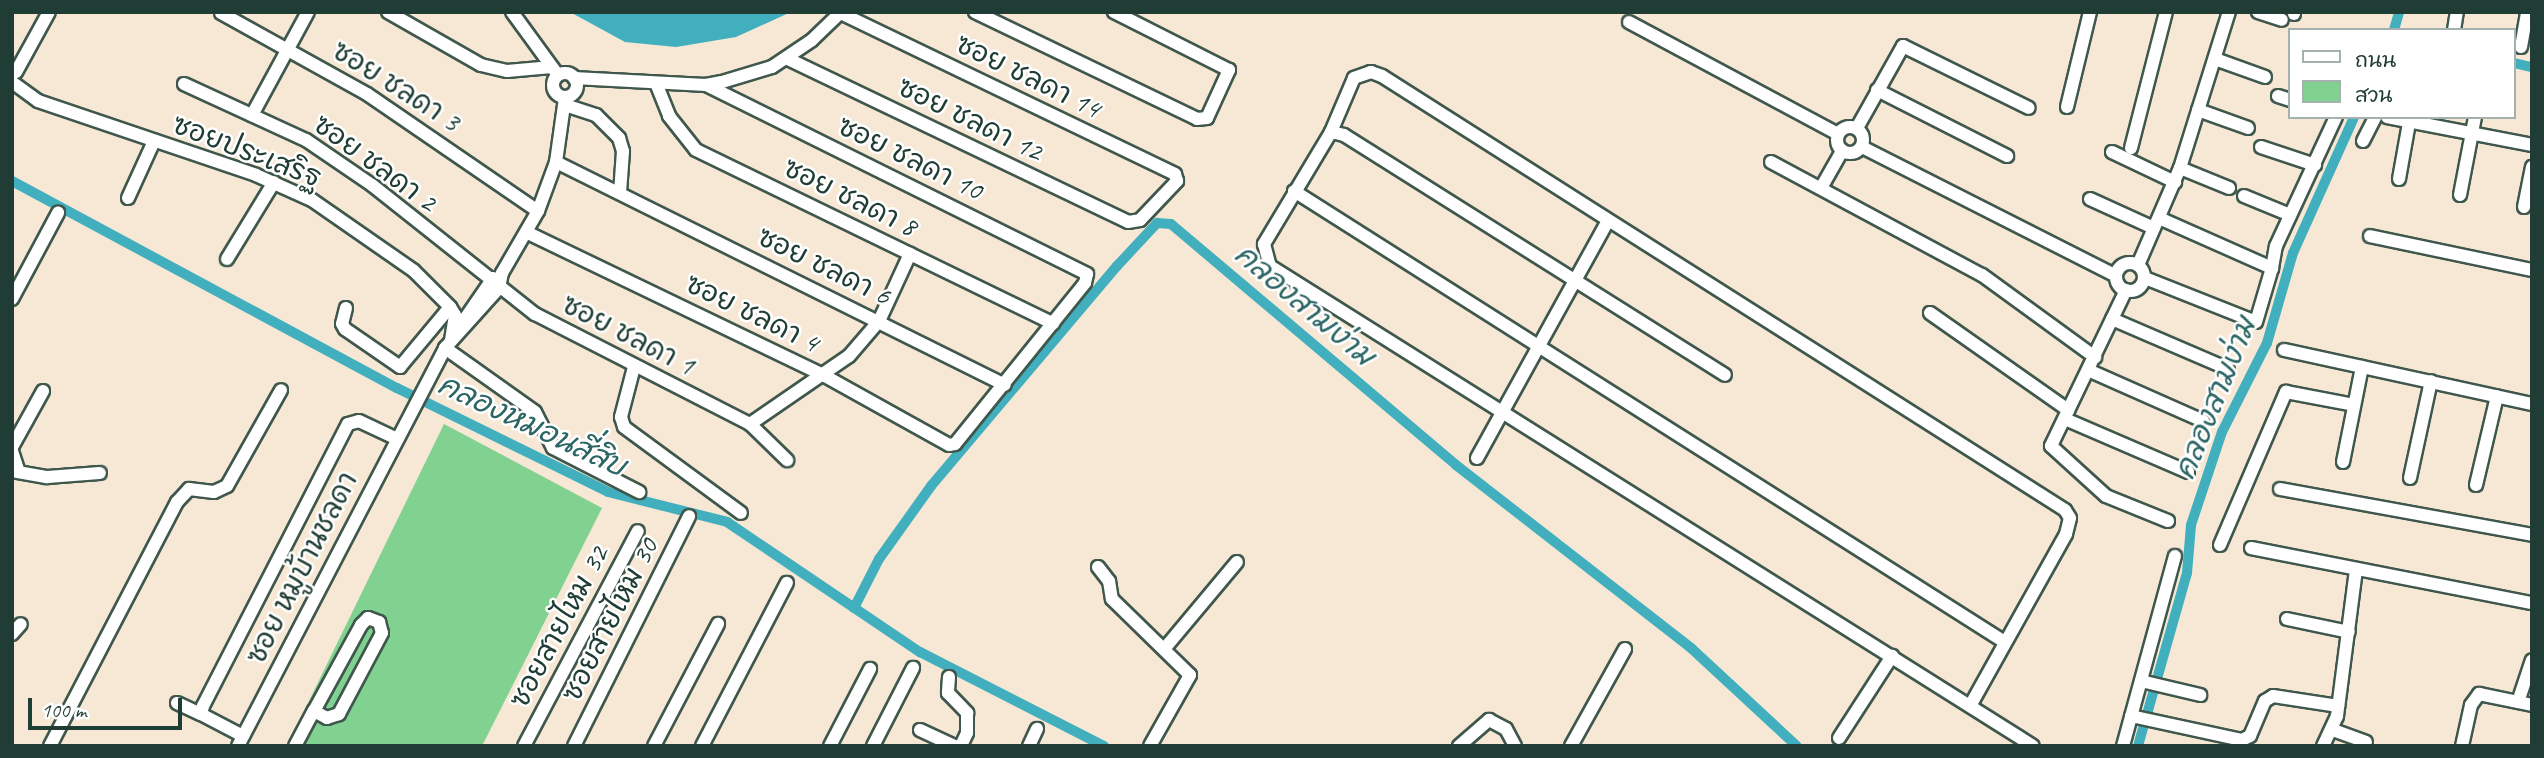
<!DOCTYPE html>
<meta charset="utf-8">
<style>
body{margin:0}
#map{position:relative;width:2544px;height:758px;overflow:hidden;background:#f6e8d4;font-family:Caveat,"Playpen Sans Thai",sans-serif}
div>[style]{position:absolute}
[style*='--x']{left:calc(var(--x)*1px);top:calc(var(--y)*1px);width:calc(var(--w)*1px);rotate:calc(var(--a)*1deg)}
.green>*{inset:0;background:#81d191}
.water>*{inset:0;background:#41afbe}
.canal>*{height:10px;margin:-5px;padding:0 5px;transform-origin:5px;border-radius:5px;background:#41afbe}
.roads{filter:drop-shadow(2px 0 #3f574c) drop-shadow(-2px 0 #3f574c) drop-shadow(0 2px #3f574c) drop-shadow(0 -2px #3f574c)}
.street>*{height:12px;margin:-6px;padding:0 6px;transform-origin:6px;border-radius:6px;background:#fff}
.street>.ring{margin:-6px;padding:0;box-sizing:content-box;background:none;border:12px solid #fff;border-radius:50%}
span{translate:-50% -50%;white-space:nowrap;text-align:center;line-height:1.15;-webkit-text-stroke:5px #fff;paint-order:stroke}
.street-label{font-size:28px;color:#1f3d34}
.water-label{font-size:30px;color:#2b6564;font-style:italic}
.frame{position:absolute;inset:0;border:14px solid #1f3d34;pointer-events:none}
.legend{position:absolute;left:2288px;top:28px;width:228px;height:91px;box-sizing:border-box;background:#fff;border:2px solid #a5b1ae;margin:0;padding:9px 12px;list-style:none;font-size:21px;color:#1f3d34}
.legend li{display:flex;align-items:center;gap:14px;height:35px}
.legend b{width:35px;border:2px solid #a5b1ae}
.scale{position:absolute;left:28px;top:698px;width:154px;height:32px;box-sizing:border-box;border:4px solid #1f3d34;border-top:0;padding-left:9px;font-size:21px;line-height:24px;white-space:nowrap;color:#1f3d34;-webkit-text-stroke:5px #fff;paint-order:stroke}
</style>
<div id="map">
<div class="green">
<div style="clip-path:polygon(444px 424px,602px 508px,482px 746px,287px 746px)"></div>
</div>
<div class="water">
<div style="clip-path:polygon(570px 12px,791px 12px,736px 37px,676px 47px,625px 42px)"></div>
</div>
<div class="canal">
<div style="--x:2394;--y:30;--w:19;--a:-74"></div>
<div style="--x:2514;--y:63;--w:18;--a:13"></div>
<div style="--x:12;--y:181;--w:437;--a:28.3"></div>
<div style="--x:397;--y:388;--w:235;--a:26.2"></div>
<div style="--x:608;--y:492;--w:123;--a:14.1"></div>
<div style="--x:727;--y:522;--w:233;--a:34"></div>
<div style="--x:920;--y:652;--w:207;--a:27.1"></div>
<div style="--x:854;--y:608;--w:55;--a:-63"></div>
<div style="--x:879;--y:559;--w:90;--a:-54.5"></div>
<div style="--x:931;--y:486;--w:288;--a:-49.8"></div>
<div style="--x:1117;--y:266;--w:59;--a:-47.1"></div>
<div style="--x:1157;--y:223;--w:14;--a:4"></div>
<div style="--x:1171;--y:224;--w:373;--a:40.2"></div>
<div style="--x:1456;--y:465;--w:298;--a:37.9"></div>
<div style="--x:1691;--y:648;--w:144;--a:42.8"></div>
<div style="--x:2138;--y:746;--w:180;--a:-74.2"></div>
<div style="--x:2187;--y:573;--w:48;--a:-85.2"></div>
<div style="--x:2191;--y:525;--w:98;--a:-71.6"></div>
<div style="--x:2222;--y:432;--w:100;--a:-63.2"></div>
<div style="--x:2267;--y:343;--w:94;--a:-73.9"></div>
<div style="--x:2293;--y:253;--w:149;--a:-65.8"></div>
</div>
<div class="roads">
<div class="street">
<div style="--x:388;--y:12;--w:107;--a:29.7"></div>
<div style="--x:481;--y:65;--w:27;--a:13"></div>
<div style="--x:507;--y:71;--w:45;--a:-5.1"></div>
<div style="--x:512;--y:12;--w:73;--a:53.9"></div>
<div style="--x:975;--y:12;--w:246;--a:25.7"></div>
<div style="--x:1197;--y:119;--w:10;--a:-6"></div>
<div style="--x:1207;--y:118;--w:53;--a:-65.4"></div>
<div style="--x:1229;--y:70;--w:129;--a:-153.2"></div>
<div style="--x:2258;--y:12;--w:25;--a:18"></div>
<div style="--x:221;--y:13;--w:167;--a:29"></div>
<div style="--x:367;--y:94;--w:207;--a:34.4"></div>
<div style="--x:2294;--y:14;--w:2;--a:-90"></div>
<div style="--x:1629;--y:22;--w:237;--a:28.2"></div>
<div style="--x:2454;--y:30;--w:18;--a:-81"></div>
<div style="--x:2521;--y:47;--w:36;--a:-80"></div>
<div style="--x:786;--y:58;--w:379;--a:25.6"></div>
<div style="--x:1128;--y:222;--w:12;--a:-9"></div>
<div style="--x:1140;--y:220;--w:54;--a:-46.5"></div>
<div style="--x:1177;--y:181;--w:7;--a:-106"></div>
<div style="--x:1175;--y:174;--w:372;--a:-154.3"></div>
<div style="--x:2215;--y:59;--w:53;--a:19.8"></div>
<div style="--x:16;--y:72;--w:68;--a:-61.2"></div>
<div class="ring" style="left:553px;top:73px;width:12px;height:12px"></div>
<div style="--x:574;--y:78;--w:132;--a:3"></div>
<div style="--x:706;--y:85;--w:16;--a:-11"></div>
<div style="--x:722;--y:82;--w:52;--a:-16.7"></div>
<div style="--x:772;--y:67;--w:48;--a:-34"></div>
<div style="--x:812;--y:40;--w:40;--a:-44"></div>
<div style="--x:12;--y:82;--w:32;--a:36"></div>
<div style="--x:38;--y:101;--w:230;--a:18.7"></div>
<div style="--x:256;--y:175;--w:61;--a:24.1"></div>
<div style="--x:312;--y:200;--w:124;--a:34.8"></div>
<div style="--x:414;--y:271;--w:51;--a:45"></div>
<div style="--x:450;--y:307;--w:9;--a:58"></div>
<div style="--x:455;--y:315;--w:24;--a:99"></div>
<div style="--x:656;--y:83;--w:35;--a:68"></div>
<div style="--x:669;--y:116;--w:43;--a:51.5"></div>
<div style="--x:696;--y:150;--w:397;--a:25.9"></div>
<div style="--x:184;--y:84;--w:134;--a:24.7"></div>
<div style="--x:306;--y:140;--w:80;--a:34.3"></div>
<div style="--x:372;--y:185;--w:208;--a:38.4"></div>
<div style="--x:535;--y:314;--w:242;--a:27.1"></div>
<div style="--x:750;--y:424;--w:52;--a:44.2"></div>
<div style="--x:1877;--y:90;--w:146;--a:26.9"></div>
<div style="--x:2278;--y:96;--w:13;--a:18"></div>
<div style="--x:565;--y:105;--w:33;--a:18"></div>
<div style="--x:596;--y:115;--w:33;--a:45"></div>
<div style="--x:619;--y:138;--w:14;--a:73"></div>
<div style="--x:623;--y:151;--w:42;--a:94.1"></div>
<div style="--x:2067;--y:107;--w:98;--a:-76.4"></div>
<div style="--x:2198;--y:110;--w:53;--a:19.8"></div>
<div style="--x:252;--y:115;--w:117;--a:-61.5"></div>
<div style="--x:2387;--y:117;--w:148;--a:10.9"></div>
<div class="ring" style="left:1837px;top:127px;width:14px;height:14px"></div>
<div style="--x:1857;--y:128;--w:94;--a:-60.7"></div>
<div style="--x:1903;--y:46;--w:140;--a:26.2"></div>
<div style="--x:1331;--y:132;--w:13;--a:13"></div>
<div style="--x:1344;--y:135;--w:450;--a:32.2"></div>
<div style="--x:2363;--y:141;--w:27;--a:-63"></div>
<div style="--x:1862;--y:147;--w:285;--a:26.9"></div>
<div style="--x:2261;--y:147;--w:57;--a:18.4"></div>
<div style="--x:2131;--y:148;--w:140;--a:-75.6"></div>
<div style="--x:2112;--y:152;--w:70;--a:25.5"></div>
<div style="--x:556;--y:162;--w:501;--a:26.41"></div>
<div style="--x:1771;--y:162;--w:239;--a:28.2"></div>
<div style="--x:1982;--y:275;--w:140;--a:36"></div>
<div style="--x:2180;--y:168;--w:53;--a:22.2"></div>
<div style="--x:2399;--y:179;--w:63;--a:-79.9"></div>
<div style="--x:1821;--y:188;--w:43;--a:-60.4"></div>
<div style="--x:1294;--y:191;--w:840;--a:32.4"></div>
<div style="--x:2460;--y:195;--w:79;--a:-79.1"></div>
<div style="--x:2244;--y:196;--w:50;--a:22.4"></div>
<div style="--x:128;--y:198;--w:63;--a:-65.5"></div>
<div style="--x:2090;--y:199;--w:70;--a:24.4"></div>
<div style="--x:2524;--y:207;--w:41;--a:-78.7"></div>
<div style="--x:2159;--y:218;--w:124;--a:23.9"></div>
<div style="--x:2272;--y:268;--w:22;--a:-80"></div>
<div style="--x:2276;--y:246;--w:142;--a:-65.1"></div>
<div style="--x:526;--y:232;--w:332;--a:25.7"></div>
<div style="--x:825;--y:376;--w:142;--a:29.1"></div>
<div style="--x:949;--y:445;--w:6;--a:-9"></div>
<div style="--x:955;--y:444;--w:207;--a:-51.1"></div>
<div style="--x:1085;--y:283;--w:9;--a:-77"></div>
<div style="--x:1087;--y:274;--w:425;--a:-153.6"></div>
<div style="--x:2370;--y:236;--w:166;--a:11.9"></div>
<div style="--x:227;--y:259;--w:90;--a:-58.6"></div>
<div class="ring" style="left:2116px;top:263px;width:16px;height:16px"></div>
<div style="--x:2138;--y:265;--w:106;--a:-66.6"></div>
<div style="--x:2180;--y:168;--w:164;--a:-72.6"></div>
<div style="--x:2145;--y:278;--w:119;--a:21.6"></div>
<div style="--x:2256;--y:322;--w:56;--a:-73.5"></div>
<div style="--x:2126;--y:290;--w:173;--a:115.7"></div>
<div style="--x:2051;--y:446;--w:74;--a:42.3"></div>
<div style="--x:2106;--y:496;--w:67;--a:22"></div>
<div style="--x:12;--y:299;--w:98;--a:-61.9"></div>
<div style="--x:346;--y:308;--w:16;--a:104"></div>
<div style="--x:342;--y:324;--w:6;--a:59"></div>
<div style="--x:345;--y:329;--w:67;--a:34.6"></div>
<div style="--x:400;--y:367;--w:78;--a:-50.2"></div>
<div style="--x:1930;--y:313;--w:169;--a:35.1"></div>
<div style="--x:2112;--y:319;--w:126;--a:23.3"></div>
<div style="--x:458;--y:329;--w:62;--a:-55.5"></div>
<div style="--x:445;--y:348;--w:110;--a:35.4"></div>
<div style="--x:535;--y:412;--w:40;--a:63.4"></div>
<div style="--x:553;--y:448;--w:97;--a:27.1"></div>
<div style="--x:2284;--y:350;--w:254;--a:12.3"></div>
<div style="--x:634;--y:367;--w:52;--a:104.6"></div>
<div style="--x:621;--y:417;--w:10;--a:73"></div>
<div style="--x:624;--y:427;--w:145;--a:36.3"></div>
<div style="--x:2088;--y:370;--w:126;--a:23.9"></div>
<div style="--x:2065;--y:419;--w:134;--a:23.3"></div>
<div style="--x:750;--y:424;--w:120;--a:-34.5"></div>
<div style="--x:849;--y:356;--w:46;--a:-49.4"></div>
<div style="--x:879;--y:321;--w:74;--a:-65.2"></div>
<div style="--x:12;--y:447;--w:64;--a:-61"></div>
<div style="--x:12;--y:451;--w:22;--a:72"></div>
<div style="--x:1477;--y:458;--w:271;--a:-61.1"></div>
<div style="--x:2343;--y:462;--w:97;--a:-78.7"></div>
<div style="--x:12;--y:471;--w:36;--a:10"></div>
<div style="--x:47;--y:477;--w:53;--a:-4.3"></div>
<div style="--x:2410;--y:478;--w:99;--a:-77.8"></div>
<div style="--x:2476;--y:485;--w:91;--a:-76.7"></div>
<div style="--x:2280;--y:489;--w:256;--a:10.3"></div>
<div style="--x:2220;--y:545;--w:167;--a:-66.7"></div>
<div style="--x:2286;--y:392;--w:69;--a:10.8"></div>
<div style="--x:2251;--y:548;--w:286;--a:11.1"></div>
<div style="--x:1098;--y:567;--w:18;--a:52"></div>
<div style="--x:1109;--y:581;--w:18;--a:81"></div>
<div style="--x:1112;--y:599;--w:109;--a:44.3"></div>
<div style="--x:1190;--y:675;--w:81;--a:119.4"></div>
<div style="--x:2287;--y:619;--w:63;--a:11.8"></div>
<div style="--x:12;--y:634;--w:13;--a:-48"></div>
<div style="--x:1165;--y:648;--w:112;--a:-50.1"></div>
<div style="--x:949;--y:677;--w:16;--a:94"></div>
<div style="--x:948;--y:693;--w:28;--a:46"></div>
<div style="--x:967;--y:713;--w:20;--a:90"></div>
<div style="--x:967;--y:733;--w:14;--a:115"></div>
<div style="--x:2141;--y:681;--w:61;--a:13.3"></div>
<div style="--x:2518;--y:702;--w:44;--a:-71.6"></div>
<div style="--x:177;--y:703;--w:26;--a:25"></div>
<div style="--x:1970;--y:706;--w:197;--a:-60.8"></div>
<div style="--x:2066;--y:534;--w:16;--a:-76"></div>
<div style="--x:2070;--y:518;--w:9;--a:-122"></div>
<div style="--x:2065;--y:510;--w:809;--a:-147.57"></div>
<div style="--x:1382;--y:76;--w:12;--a:-160"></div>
<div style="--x:1371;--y:72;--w:18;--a:161"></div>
<div style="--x:1354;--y:78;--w:59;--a:113.1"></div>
<div style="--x:1331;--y:132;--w:131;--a:120.9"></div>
<div style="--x:1264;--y:244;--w:23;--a:75"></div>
<div style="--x:1270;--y:266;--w:901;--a:32.17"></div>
<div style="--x:2131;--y:716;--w:114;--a:12.2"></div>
<div style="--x:2242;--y:740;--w:9;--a:-27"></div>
<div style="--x:2250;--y:736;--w:38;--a:-67"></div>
<div style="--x:2265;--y:701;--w:9;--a:-32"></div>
<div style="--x:2273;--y:696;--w:66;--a:8.7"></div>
<div style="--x:920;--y:730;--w:38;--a:25"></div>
<div style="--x:2333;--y:730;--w:35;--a:20"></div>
<div style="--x:243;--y:736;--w:47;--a:-152.4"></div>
<div style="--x:201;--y:714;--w:8;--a:-76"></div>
<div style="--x:203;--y:706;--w:317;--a:-62.8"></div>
<div style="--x:348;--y:424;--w:11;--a:-15"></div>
<div style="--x:359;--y:421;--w:42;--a:25.3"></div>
<div style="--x:1839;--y:738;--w:98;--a:-57.1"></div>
<div style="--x:50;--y:746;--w:275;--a:-62.5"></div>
<div style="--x:177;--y:502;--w:18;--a:-47"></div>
<div style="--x:189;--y:489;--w:25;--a:7"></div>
<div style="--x:214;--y:492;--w:14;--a:-25"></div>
<div style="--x:227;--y:486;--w:110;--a:-60.6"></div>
<div style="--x:238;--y:746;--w:449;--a:-62.5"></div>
<div style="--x:445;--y:348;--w:81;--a:-48"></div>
<div style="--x:499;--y:288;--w:15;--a:-79"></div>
<div style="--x:502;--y:273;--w:72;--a:-59.9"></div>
<div style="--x:538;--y:211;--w:52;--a:-69.8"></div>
<div style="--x:556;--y:162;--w:65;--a:-82"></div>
<div style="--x:295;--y:746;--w:40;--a:-62"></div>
<div style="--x:314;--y:711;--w:98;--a:-61.3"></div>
<div style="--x:361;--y:625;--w:10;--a:-45"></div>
<div style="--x:368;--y:618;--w:12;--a:20"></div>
<div style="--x:379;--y:622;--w:11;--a:75"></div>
<div style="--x:382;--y:633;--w:92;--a:118"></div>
<div style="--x:339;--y:714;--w:13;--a:162"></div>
<div style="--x:327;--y:718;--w:15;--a:-152"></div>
<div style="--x:524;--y:746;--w:243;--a:-62.1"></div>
<div style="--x:574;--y:746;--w:257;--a:-63.4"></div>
<div style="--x:654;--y:746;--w:138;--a:-62.3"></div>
<div style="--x:702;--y:746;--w:184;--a:-62.5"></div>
<div style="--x:830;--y:746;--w:87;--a:-62.5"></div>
<div style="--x:873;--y:746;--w:88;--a:-62.9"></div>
<div style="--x:1029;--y:746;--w:19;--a:-65"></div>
<div style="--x:1459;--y:746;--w:40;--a:-41"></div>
<div style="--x:1489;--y:720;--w:19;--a:28"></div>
<div style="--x:1506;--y:729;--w:19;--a:62"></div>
<div style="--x:1571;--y:746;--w:111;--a:-60.9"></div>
<div style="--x:2123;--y:746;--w:197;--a:-74.7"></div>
<div style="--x:2323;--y:746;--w:33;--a:-65"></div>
<div style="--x:2337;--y:716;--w:148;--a:-82.6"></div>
<div style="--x:2462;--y:746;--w:42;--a:-77.6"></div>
<div style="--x:2471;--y:705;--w:14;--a:-54"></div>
<div style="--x:2479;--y:694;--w:54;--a:11.7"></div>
</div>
</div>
<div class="street-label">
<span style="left:1028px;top:76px;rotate:26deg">ซอย ชลดา 14</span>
<span style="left:396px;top:86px;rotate:32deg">ซอย ชลดา 3</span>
<span style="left:970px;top:119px;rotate:26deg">ซอย ชลดา 12</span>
<span style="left:247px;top:151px;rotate:21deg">ซอยประเสริฐ</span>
<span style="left:910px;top:158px;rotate:26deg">ซอย ชลดา 10</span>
<span style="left:375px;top:163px;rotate:36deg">ซอย ชลดา 2</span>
<span style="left:850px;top:197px;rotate:26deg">ซอย ชลดา 8</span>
<span style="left:824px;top:266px;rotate:26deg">ซอย ชลดา 6</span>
<span style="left:752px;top:313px;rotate:26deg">ซอย ชลดา 4</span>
<span style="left:628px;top:335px;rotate:27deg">ซอย ชลดา 1</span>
<span style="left:302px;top:568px;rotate:-63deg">ซอย หมูบ้านชลดา</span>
<span style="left:610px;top:620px;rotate:-63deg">ซอยสายไหม 30</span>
<span style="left:559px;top:627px;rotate:-62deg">ซอยสายไหม 32</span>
</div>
<div class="water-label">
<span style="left:1305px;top:305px;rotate:40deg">คลองสามง่าม</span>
<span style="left:2215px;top:398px;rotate:-68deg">คลองสามง่าม</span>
<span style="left:532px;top:425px;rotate:25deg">คลองหมอนสี่สิบ</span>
</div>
<div class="frame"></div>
<ul class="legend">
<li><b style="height:9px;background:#fff"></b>ถนน</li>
<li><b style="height:19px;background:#81d191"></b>สวน</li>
</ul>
<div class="scale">100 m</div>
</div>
